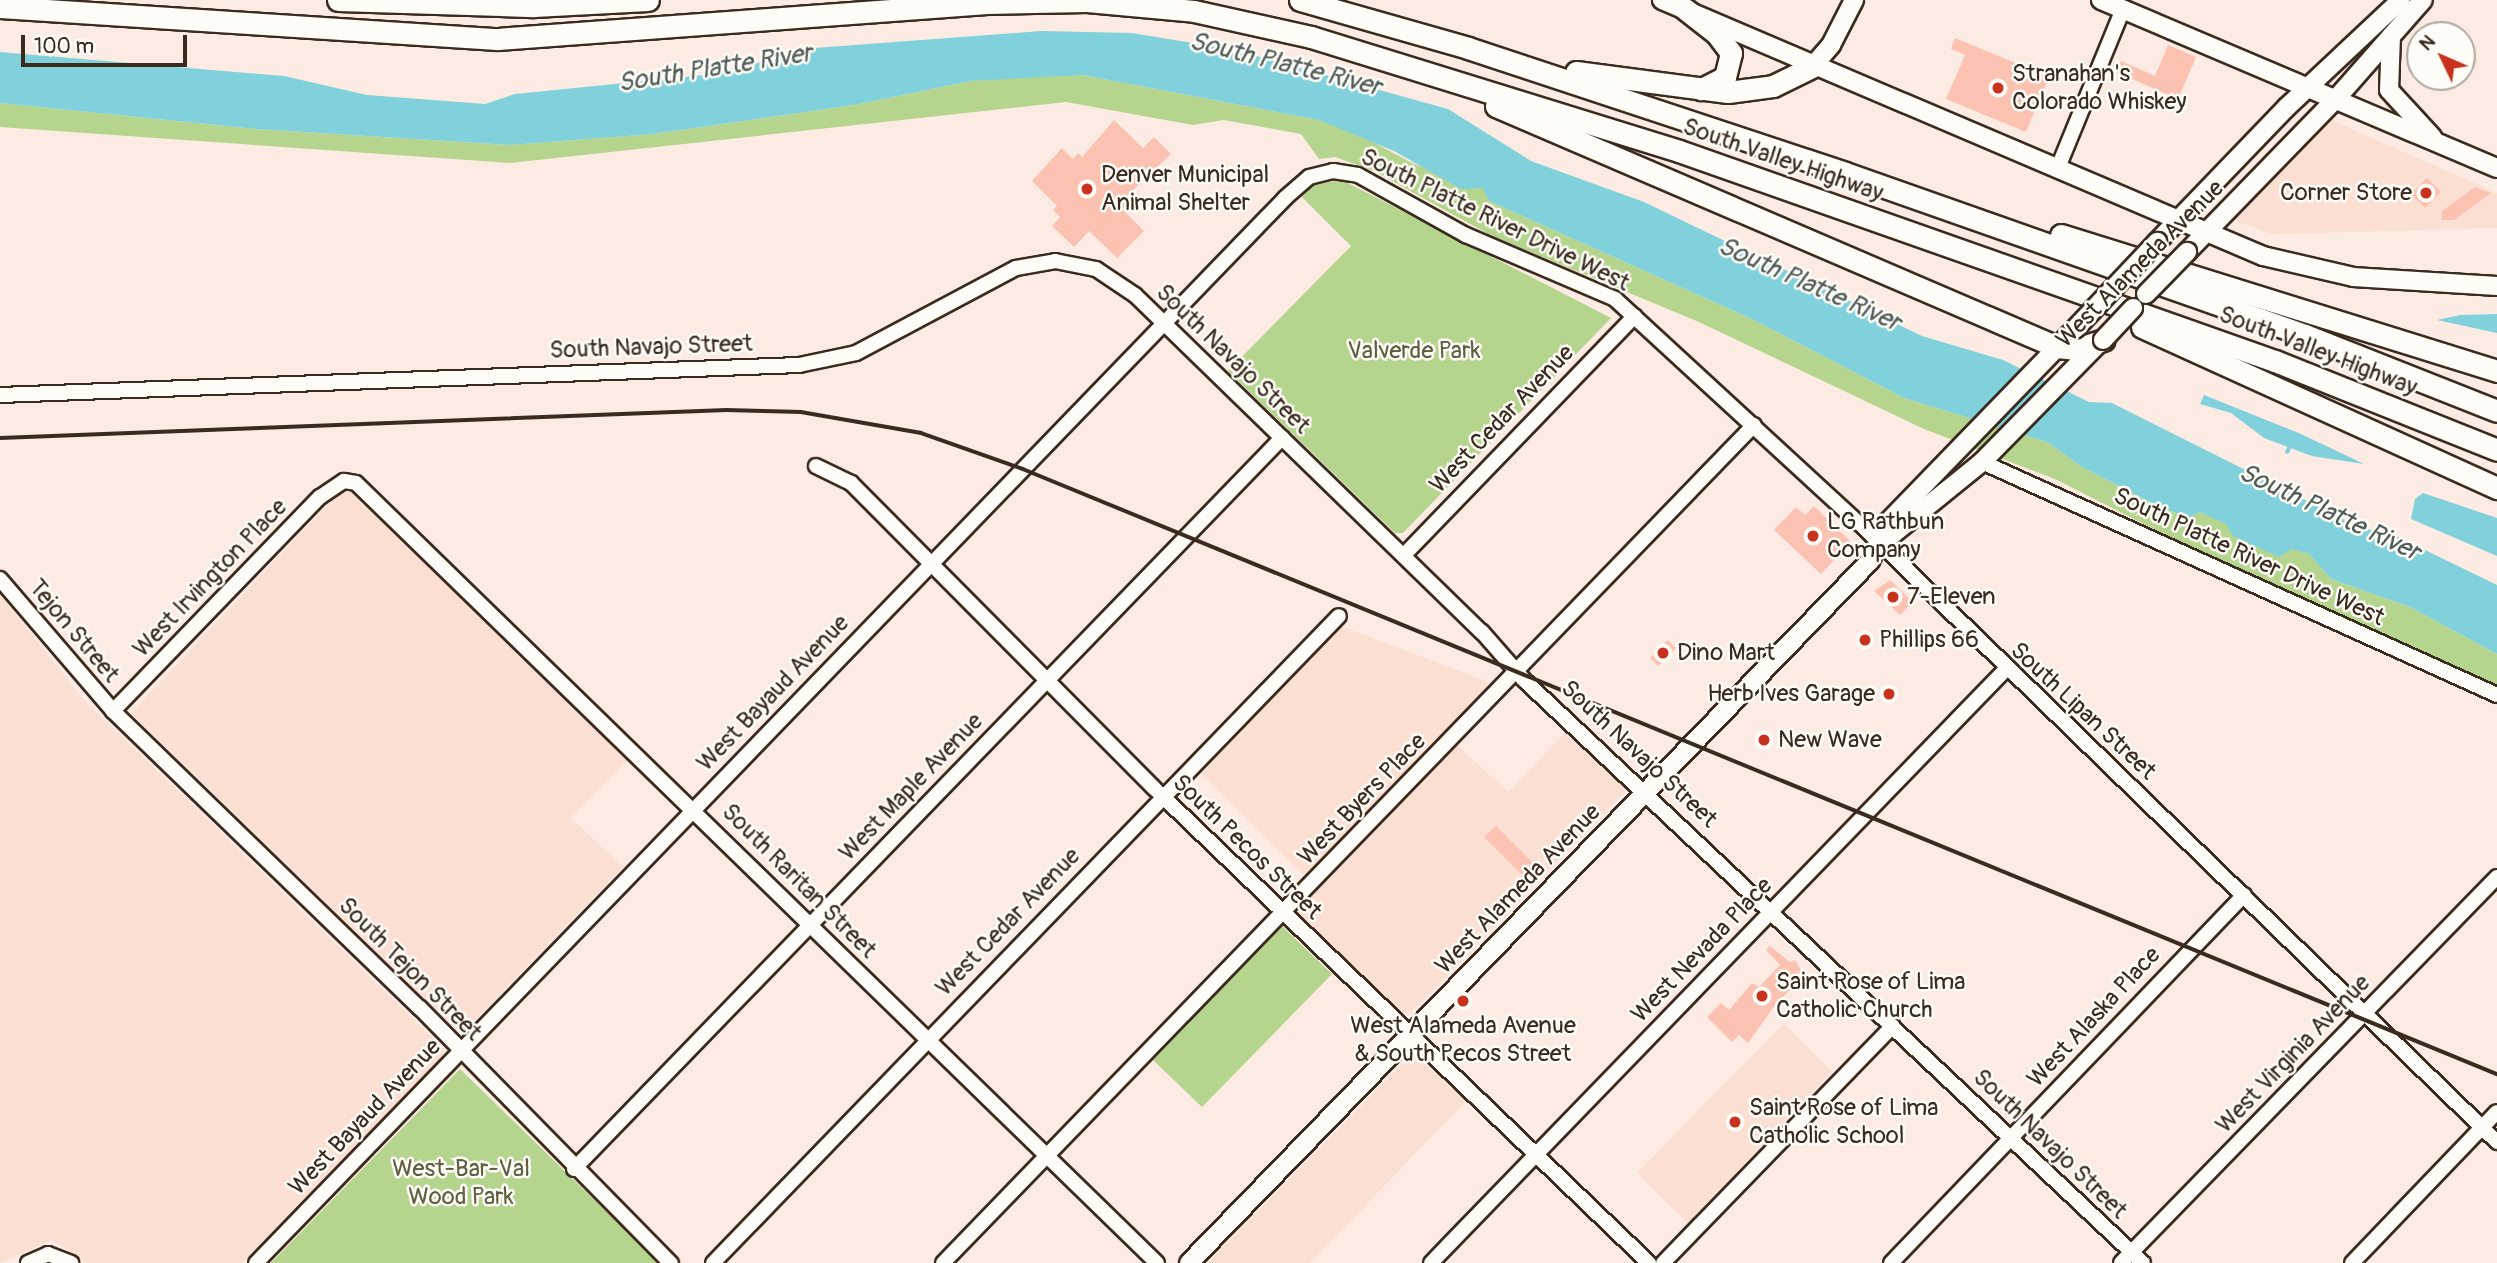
<!DOCTYPE html>
<style>
body{margin:0}
#map{position:relative;width:2497px;height:1263px;overflow:hidden;background:#fcebe2;font-family:Pangolin,sans-serif}
div>[style]{position:absolute}
[style*='--x']{left:calc(var(--x)*1px);top:calc(var(--y)*1px);width:calc(var(--w)*1px);rotate:calc(var(--a)*1deg)}
.built>*{inset:0;background:#fcdfd3}
.green>*{inset:0;background:#b5d58e}
.water>*{inset:0;background:#80d1db}
.stream>*{height:3.5px;margin:-1.75px;padding:0 1.75px;transform-origin:1.75px;border-radius:1.75px;background:#80d1db}
.building>*{inset:0;background:#fbc2b1}
.roads{filter:drop-shadow(2px 0 #3b2a1e) drop-shadow(-2px 0 #3b2a1e) drop-shadow(0 2px #3b2a1e) drop-shadow(0 -2px #3b2a1e)}
.minor>*{height:14px;margin:-7px;padding:0 7px;transform-origin:7px;border-radius:7px;background:#fdfcf7}
.major>*{height:18px;margin:-9px;padding:0 9px;transform-origin:9px;border-radius:9px;background:#fdfcf7}
.highway>*{height:21px;margin:-10.5px;padding:0 10.5px;transform-origin:10.5px;border-radius:10.5px;background:#fdfcf7}
.rail>*{height:3.5px;margin:-1.75px;padding:0 1.75px;transform-origin:1.75px;border-radius:1.75px;background:#3b2a1e}
.bridges{filter:drop-shadow(2px 0 #3b2a1e) drop-shadow(-2px 0 #3b2a1e) drop-shadow(0 2px #3b2a1e) drop-shadow(0 -2px #3b2a1e)}
.major-bridge>*{height:18px;margin:-9px;padding:0 9px;transform-origin:9px;border-radius:9px;background:#fdfcf7}
.dots>*{width:19px;height:19px;translate:-50% -50%;box-sizing:border-box;border:4px solid #fdfcf7;border-radius:50%}
span{translate:-50% -50%;white-space:nowrap;text-align:center;line-height:1.15;-webkit-text-stroke:5px #fdfcf7;paint-order:stroke}
.poi-label{font-size:24px;color:#3b2a1e}
.left{translate:0 -50%;text-align:left}
.right{translate:-100% -50%;text-align:right}
.street-label{font-size:24px;color:#3b2a1e}
.park-label{font-size:24px;color:#605d40}
.water-label{font-size:26px;color:#505c57;font-style:italic}
.north{position:absolute;left:2406px;top:21px;width:70px;height:70px;box-sizing:border-box;background:#fdfcf7;border:2px solid #afa8a0;border-radius:50%;rotate:314deg;font-size:19px;font-weight:700;line-height:28px;text-align:center;color:#3b2a1e}
.north::after{content:'';display:block;margin:auto;width:24px;height:32px;background:#c8321e;clip-path:polygon(50% 0,100% 100%,50% 72%,0 100%)}
.scale{position:absolute;left:21px;top:35px;width:166px;height:32px;box-sizing:border-box;border:4px solid #3b2a1e;border-top:0;padding-left:9px;font-size:21px;line-height:24px;white-space:nowrap;color:#3b2a1e;-webkit-text-stroke:5px #fdfcf7;paint-order:stroke}
</style>
<div id="map">
<div class="built">
<div style="clip-path:polygon(2329px 119px,2497px 193px,2497px 228px,2272px 234px,2233px 220px)"></div>
<div style="clip-path:polygon(349px 491px,631px 757px,571px 818px,623px 867px,464px 1031px,456px 1029px,131px 713px,338px 494px)"></div>
<div style="clip-path:polygon(0 595px,84px 700px,444px 1049px,441px 1059px,242px 1263px,87px 1263px,52px 1240px,0 1263px)"></div>
<div style="clip-path:polygon(1338px 625px,1486px 681px,1488px 688px,1304px 875px,1201px 774px)"></div>
<div style="clip-path:polygon(1567px 731px,1628px 788px,1419px 1005px,1404px 1015px,1394px 1013px,1298px 916px,1297px 908px,1457px 745px,1508px 792px)"></div>
<div style="clip-path:polygon(1784px 1023px,1832px 1071px,1688px 1223px,1637px 1173px)"></div>
<div style="clip-path:polygon(1413px 1053px,1466px 1101px,1310px 1263px,1207px 1263px)"></div>
</div>
<div class="green">
<div style="clip-path:polygon(1049px 75px,1082px 75px,1319px 120px,1356px 133px,1414px 164px,1484px 187px,1489px 201px,1754px 320px,1904px 398px,2047px 442px,2082px 467px,2150px 502px,2188px 518px,2200px 512px,2309px 554px,2331px 579px,2410px 607px,2497px 654px,2497px 685px,2187px 546px,2055px 479px,1924px 429px,1699px 322px,1492px 236px,1374px 171px,1335px 157px,1319px 159px,1301px 134px,1224px 120px,1193px 125px,1066px 102px,510px 163px,0 127px,0 103px,256px 129px,510px 145px,653px 134px,854px 105px,971px 81px)"></div>
<div style="clip-path:polygon(1342px 180px,1611px 318px,1403px 533px,1395px 533px,1228px 371px,1351px 246px,1302px 197px,1313px 185px)"></div>
<div style="clip-path:polygon(1282px 926px,1332px 974px,1202px 1107px,1153px 1060px)"></div>
<div style="clip-path:polygon(460px 1069px,659px 1263px,660px 1263px,271px 1263px)"></div>
</div>
<div class="water">
<div style="clip-path:polygon(1041px 31px,1132px 33px,1235px 50px,1448px 109px,1531px 161px,1644px 202px,1922px 336px,2003px 360px,2089px 402px,2112px 403px,2361px 528px,2390px 533px,2497px 585px,2497px 654px,2410px 607px,2331px 579px,2309px 554px,2292px 549px,2279px 557px,2233px 536px,2226px 524px,2200px 512px,2188px 518px,2150px 502px,2082px 467px,2047px 442px,1904px 398px,1754px 320px,1489px 201px,1483px 188px,1461px 189px,1394px 151px,1319px 120px,1082px 75px,971px 81px,854px 105px,653px 134px,510px 145px,256px 129px,0 103px,0 52px,284px 76px,367px 95px,485px 104px,515px 94px,714px 74px,815px 48px)"></div>
<div style="clip-path:polygon(2497px 314px,2497px 333px,2437px 320px,2460px 315px)"></div>
<div style="clip-path:polygon(2204px 395px,2301px 434px,2364px 464px,2312px 456px,2264px 438px,2231px 413px,2200px 404px)"></div>
<div style="clip-path:polygon(2423px 493px,2497px 518px,2497px 556px,2411px 519px,2415px 499px)"></div>
</div>
<div class="stream">
<div style="--x:2287;--y:452;--w:6;--a:-59"></div>
</div>
<div class="building">
<div style="clip-path:polygon(1955px 38px,2049px 77px,2026px 132px,1946px 99px,1965px 55px,1951px 49px)"></div>
<div style="clip-path:polygon(2168px 45px,2196px 57px,2178px 99px,2116px 72px,2121px 61px,2155px 76px)"></div>
<div style="clip-path:polygon(1114px 120px,1143px 148px,1154px 137px,1171px 154px,1126px 197px,1130px 201px,1122px 209px,1144px 231px,1117px 258px,1089px 231px,1074px 247px,1052px 226px,1060px 217px,1053px 210px,1057px 206px,1032px 181px,1062px 148px,1073px 159px,1078px 153px,1082px 157px)"></div>
<div style="clip-path:polygon(2427px 178px,2441px 192px,2425px 208px,2411px 194px)"></div>
<div style="clip-path:polygon(2475px 187px,2491px 193px,2454px 220px,2442px 220px,2442px 211px)"></div>
<div style="clip-path:polygon(1814px 506px,1851px 542px,1821px 574px,1774px 530px,1796px 507px,1805px 515px)"></div>
<div style="clip-path:polygon(1890px 580px,1913px 602px,1900px 615px,1874px 591px)"></div>
<div style="clip-path:polygon(1668px 640px,1676px 648px,1658px 666px,1650px 658px)"></div>
<div style="clip-path:polygon(1496px 826px,1538px 868px,1527px 880px,1484px 837px)"></div>
<div style="clip-path:polygon(1770px 946px,1790px 962px,1795px 960px,1805px 977px,1778px 1001px,1748px 1043px,1739px 1035px,1732px 1042px,1707px 1017px,1721px 1003px,1729px 1010px,1752px 983px,1759px 987px,1780px 965px,1766px 950px)"></div>
</div>
<div class="roads">
<div class="minor">
<div style="--x:2057;--y:170;--w:174;--a:-67.7"></div>
<div style="--x:0;--y:395;--w:800;--a:-2.15"></div>
<div style="--x:799;--y:365;--w:58;--a:-11.9"></div>
<div style="--x:856;--y:353;--w:181;--a:-28"></div>
<div style="--x:1016;--y:268;--w:40;--a:-10"></div>
<div style="--x:1055;--y:261;--w:42;--a:11"></div>
<div style="--x:1096;--y:269;--w:47;--a:33.7"></div>
<div style="--x:1135;--y:295;--w:484;--a:44.2"></div>
<div style="--x:1482;--y:632;--w:64;--a:48.8"></div>
<div style="--x:1524;--y:680;--w:850;--a:43.28"></div>
<div style="--x:1982;--y:462;--w:565;--a:24.34"></div>
<div style="--x:816;--y:466;--w:39;--a:26"></div>
<div style="--x:851;--y:483;--w:431;--a:45.2"></div>
<div style="--x:1155;--y:789;--w:685;--a:43.82"></div>
<div style="--x:1404;--y:555;--w:332;--a:-46"></div>
<div style="--x:0;--y:579;--w:174;--a:49.4"></div>
<div style="--x:113;--y:711;--w:427;--a:44.1"></div>
<div style="--x:420;--y:1008;--w:358;--a:45.5"></div>
<div style="--x:113;--y:711;--w:298;--a:-46"></div>
<div style="--x:320;--y:497;--w:29;--a:-34"></div>
<div style="--x:344;--y:481;--w:12;--a:9"></div>
<div style="--x:356;--y:483;--w:1118;--a:44.24"></div>
<div style="--x:574;--y:1169;--w:1018;--a:-45.92"></div>
<div style="--x:28;--y:1263;--w:22;--a:-24"></div>
<div style="--x:48;--y:1254;--w:25;--a:21"></div>
<div style="--x:256;--y:1263;--w:1481;--a:-45.98"></div>
<div style="--x:1285;--y:198;--w:32;--a:-41"></div>
<div style="--x:1309;--y:177;--w:25;--a:-14"></div>
<div style="--x:1333;--y:171;--w:25;--a:9"></div>
<div style="--x:1358;--y:175;--w:124;--a:29.1"></div>
<div style="--x:1466;--y:235;--w:162;--a:23.2"></div>
<div style="--x:1615;--y:299;--w:331;--a:42.6"></div>
<div style="--x:1859;--y:523;--w:889;--a:44.13"></div>
<div style="--x:713;--y:1263;--w:900;--a:-45.95"></div>
<div style="--x:943;--y:1263;--w:1166;--a:-45.94"></div>
<div style="--x:1431;--y:1263;--w:827;--a:-45.93"></div>
<div style="--x:1663;--y:1263;--w:330;--a:-45.9"></div>
<div style="--x:1891;--y:1263;--w:510;--a:-46.19"></div>
<div style="--x:2121;--y:1263;--w:539;--a:-45.75"></div>
<div style="--x:2352;--y:1263;--w:209;--a:-46.2"></div>
</div>
<div class="major">
<div style="--x:1662;--y:0;--w:653;--a:23.07"></div>
<div style="--x:2263;--y:256;--w:92;--a:13.1"></div>
<div style="--x:2353;--y:277;--w:144;--a:3.6"></div>
<div style="--x:2101;--y:0;--w:430;--a:23"></div>
<div style="--x:2391;--y:36;--w:54;--a:92.1"></div>
<div style="--x:2389;--y:90;--w:64;--a:47.5"></div>
<div style="--x:1812;--y:67;--w:29;--a:-49"></div>
<div style="--x:1831;--y:45;--w:51;--a:-62.9"></div>
<div style="--x:2157;--y:242;--w:187;--a:-46.1"></div>
<div style="--x:2287;--y:107;--w:156;--a:-43.2"></div>
<div style="--x:2187;--y:252;--w:212;--a:-45.8"></div>
<div style="--x:2335;--y:100;--w:133;--a:-48.7"></div>
<div style="--x:1878;--y:546;--w:134;--a:-38.9"></div>
<div style="--x:1982;--y:462;--w:167;--a:-45.5"></div>
<div style="--x:1189;--y:1263;--w:978;--a:-45.87"></div>
<div style="--x:1870;--y:561;--w:43;--a:-65.2"></div>
<div style="--x:1888;--y:522;--w:269;--a:-45.9"></div>
</div>
<div class="highway">
<div style="--x:338;--y:0;--w:196;--a:1.8"></div>
<div style="--x:534;--y:6;--w:114;--a:-3"></div>
<div style="--x:1300;--y:0;--w:175;--a:15.9"></div>
<div style="--x:1468;--y:48;--w:397;--a:18.3"></div>
<div style="--x:1845;--y:173;--w:488;--a:19.4"></div>
<div style="--x:2305;--y:335;--w:206;--a:21.6"></div>
<div style="--x:0;--y:7;--w:498;--a:3.7"></div>
<div style="--x:497;--y:39;--w:491;--a:-4.2"></div>
<div style="--x:987;--y:3;--w:100;--a:-1.1"></div>
<div style="--x:1087;--y:1;--w:107;--a:5.3"></div>
<div style="--x:1194;--y:11;--w:120;--a:12.5"></div>
<div style="--x:1311;--y:37;--w:385;--a:17.2"></div>
<div style="--x:1679;--y:151;--w:632;--a:19.41"></div>
<div style="--x:2275;--y:361;--w:239;--a:21.8"></div>
<div style="--x:1685;--y:9;--w:39;--a:38"></div>
<div style="--x:1716;--y:33;--w:25;--a:53"></div>
<div style="--x:1731;--y:53;--w:25;--a:104"></div>
<div style="--x:1725;--y:77;--w:27;--a:153"></div>
<div style="--x:1576;--y:72;--w:153;--a:7.5"></div>
<div style="--x:1728;--y:92;--w:45;--a:-7.6"></div>
<div style="--x:1773;--y:86;--w:43;--a:-26"></div>
<div style="--x:1496;--y:106;--w:611;--a:23.25"></div>
<div style="--x:2057;--y:347;--w:20;--a:6"></div>
<div style="--x:2077;--y:349;--w:28;--a:-19"></div>
<div style="--x:2061;--y:235;--w:457;--a:17.3"></div>
<div style="--x:2142;--y:327;--w:390;--a:24.4"></div>
</div>
</div>
<div class="rail">
<div style="--x:0;--y:438;--w:727;--a:-2.21"></div>
<div style="--x:726;--y:410;--w:75;--a:1.5"></div>
<div style="--x:801;--y:412;--w:122;--a:9.9"></div>
<div style="--x:921;--y:433;--w:108;--a:19.4"></div>
<div style="--x:1023;--y:469;--w:1593;--a:22.32"></div>
</div>
<div class="bridges">
<div class="major-bridge">
<div style="--x:2146;--y:294;--w:59;--a:-45.7"></div>
<div style="--x:2075;--y:329;--w:120;--a:-46.7"></div>
<div style="--x:2103;--y:340;--w:44;--a:-46.8"></div>
</div>
</div>
<div class="dots">
<div style="left:1998px;top:88px;background:#c8321e"></div>
<div style="left:1087px;top:189px;background:#c8321e"></div>
<div style="left:2426px;top:193px;background:#c8321e"></div>
<div style="left:1813px;top:536px;background:#c8321e"></div>
<div style="left:1893px;top:597px;background:#c8321e"></div>
<div style="left:1865px;top:640px;background:#c8321e"></div>
<div style="left:1663px;top:653px;background:#c8321e"></div>
<div style="left:1889px;top:694px;background:#c8321e"></div>
<div style="left:1764px;top:740px;background:#c8321e"></div>
<div style="left:1762px;top:996px;background:#c8321e"></div>
<div style="left:1463px;top:1001px;background:#c8321e"></div>
<div style="left:1735px;top:1122px;background:#c8321e"></div>
</div>
<div class="poi-label">
<span class="left" style="left:2012px;top:88px">Stranahan's<br>Colorado Whiskey</span>
<span class="left" style="left:1101px;top:189px">Denver Municipal<br>Animal Shelter</span>
<span class="right" style="left:2412px;top:193px">Corner Store</span>
<span class="left" style="left:1827px;top:536px">LG Rathbun<br>Company</span>
<span class="left" style="left:1907px;top:597px">7-Eleven</span>
<span class="left" style="left:1879px;top:640px">Phillips 66</span>
<span class="left" style="left:1677px;top:653px">Dino Mart</span>
<span class="right" style="left:1875px;top:694px">Herb Ives Garage</span>
<span class="left" style="left:1778px;top:740px">New Wave</span>
<span class="left" style="left:1776px;top:996px">Saint Rose of Lima<br>Catholic Church</span>
<span style="left:1463px;top:1040px">West Alameda Avenue<br>&amp; South Pecos Street</span>
<span class="left" style="left:1749px;top:1122px">Saint Rose of Lima<br>Catholic School</span>
</div>
<div class="street-label">
<span style="left:1783px;top:160px;rotate:19deg">South Valley Highway</span>
<span style="left:1495px;top:220px;rotate:26deg">South Platte River Drive West</span>
<span style="left:2140px;top:264px;rotate:-45deg">West Alameda Avenue</span>
<span style="left:651px;top:347px;rotate:-2deg">South Navajo Street</span>
<span style="left:2318px;top:351px;rotate:21deg">South Valley Highway</span>
<span style="left:1233px;top:359px;rotate:44deg">South Navajo Street</span>
<span style="left:1502px;top:419px;rotate:-46deg">West Cedar Avenue</span>
<span style="left:2249px;top:557px;rotate:25deg">South Platte River Drive West</span>
<span style="left:210px;top:578px;rotate:-46deg">West Irvington Place</span>
<span style="left:74px;top:631px;rotate:50deg">Tejon Street</span>
<span style="left:773px;top:693px;rotate:-46deg">West Bayaud Avenue</span>
<span style="left:2083px;top:711px;rotate:43deg">South Lipan Street</span>
<span style="left:1639px;top:754px;rotate:43deg">South Navajo Street</span>
<span style="left:911px;top:787px;rotate:-46deg">West Maple Avenue</span>
<span style="left:1362px;top:799px;rotate:-46deg">West Byers Place</span>
<span style="left:1247px;top:847px;rotate:44deg">South Pecos Street</span>
<span style="left:799px;top:881px;rotate:45deg">South Raritan Street</span>
<span style="left:1518px;top:889px;rotate:-46deg">West Alameda Avenue</span>
<span style="left:1008px;top:922px;rotate:-46deg">West Cedar Avenue</span>
<span style="left:1702px;top:950px;rotate:-46deg">West Nevada Place</span>
<span style="left:410px;top:969px;rotate:45deg">South Tejon Street</span>
<span style="left:2094px;top:1017px;rotate:-47deg">West Alaska Place</span>
<span style="left:2293px;top:1054px;rotate:-46deg">West Virginia Avenue</span>
<span style="left:365px;top:1117px;rotate:-46deg">West Bayaud Avenue</span>
<span style="left:2050px;top:1144px;rotate:44deg">South Navajo Street</span>
</div>
<div class="park-label">
<span style="left:1414px;top:351px">Valverde Park</span>
<span style="left:461px;top:1183px">West-Bar-Val<br>Wood Park</span>
</div>
<div class="water-label">
<span style="left:1285px;top:65px;rotate:14deg">South Platte River</span>
<span style="left:715px;top:69px;rotate:-9deg">South Platte River</span>
<span style="left:1809px;top:285px;rotate:24deg">South Platte River</span>
<span style="left:2329px;top:513px;rotate:25deg">South Platte River</span>
</div>
<div class="north">N</div>
<div class="scale">100 m</div>
</div>
